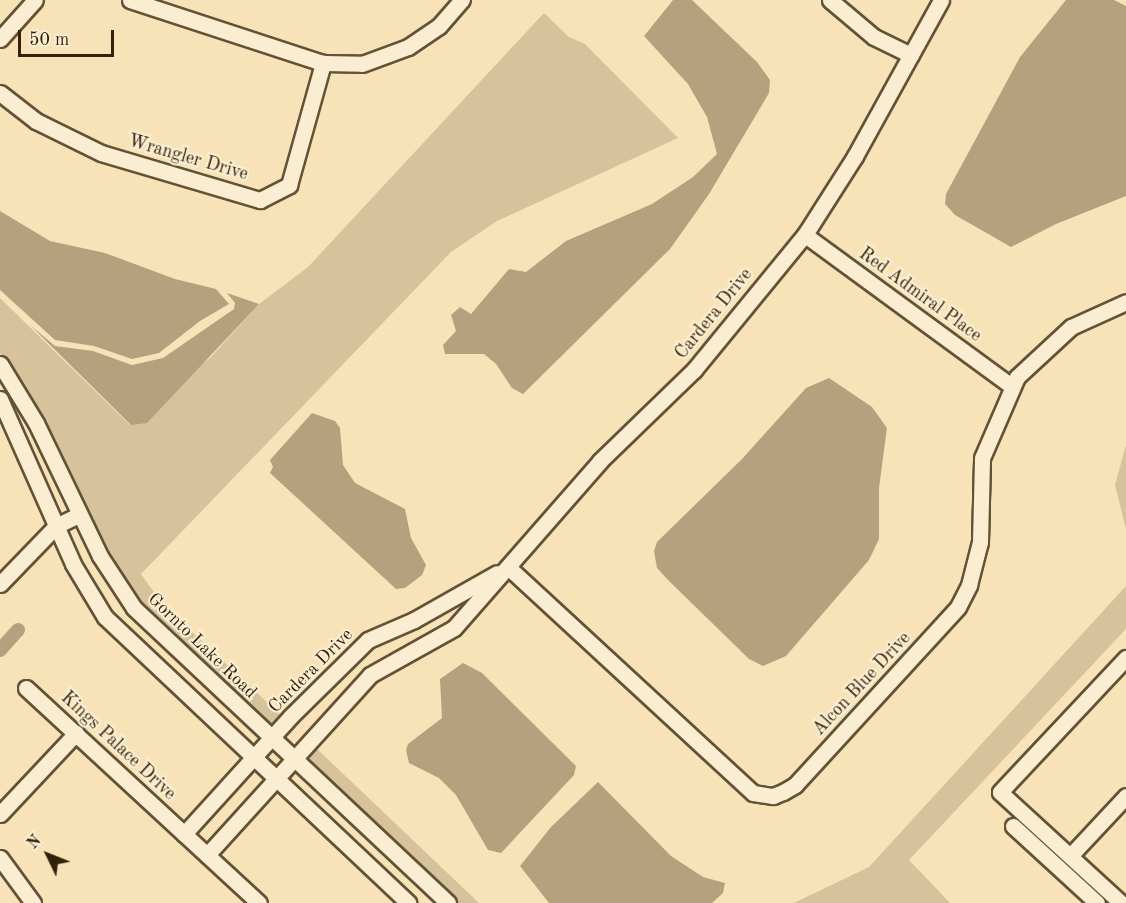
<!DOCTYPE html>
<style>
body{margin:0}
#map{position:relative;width:1126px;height:903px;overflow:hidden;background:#f8e3b8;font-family:"Old Standard TT",serif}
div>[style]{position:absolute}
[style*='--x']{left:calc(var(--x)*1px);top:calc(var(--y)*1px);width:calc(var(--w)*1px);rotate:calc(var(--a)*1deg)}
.green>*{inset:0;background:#d6c29b}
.water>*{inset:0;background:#b5a17d}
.canal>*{height:14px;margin:-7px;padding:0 7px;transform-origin:7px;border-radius:7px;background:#b5a17d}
.roads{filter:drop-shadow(2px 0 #645236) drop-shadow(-2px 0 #645236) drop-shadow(0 2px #645236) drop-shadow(0 -2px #645236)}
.minor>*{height:15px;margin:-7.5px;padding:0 7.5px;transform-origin:7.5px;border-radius:7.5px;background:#faedd1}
span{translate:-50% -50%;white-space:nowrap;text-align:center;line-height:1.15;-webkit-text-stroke:4.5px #faedd1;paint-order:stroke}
.street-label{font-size:18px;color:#32220b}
.north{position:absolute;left:18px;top:825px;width:60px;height:60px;-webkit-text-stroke:4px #faedd1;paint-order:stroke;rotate:313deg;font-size:16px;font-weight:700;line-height:24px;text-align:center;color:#32220b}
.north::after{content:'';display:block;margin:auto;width:21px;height:27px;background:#32220b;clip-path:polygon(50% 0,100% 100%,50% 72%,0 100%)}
.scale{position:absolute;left:18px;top:30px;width:96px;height:27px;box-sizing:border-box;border:3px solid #32220b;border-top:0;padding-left:8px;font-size:18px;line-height:21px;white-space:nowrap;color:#32220b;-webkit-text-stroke:4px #faedd1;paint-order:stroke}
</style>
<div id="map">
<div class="green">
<div style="clip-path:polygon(544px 13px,569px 37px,585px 44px,678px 138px,497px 221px,451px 252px,141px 574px,164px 606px,282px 716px,271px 729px,140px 604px,106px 554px,33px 403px,0 353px,0 298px,130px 425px,211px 357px,259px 304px,308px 267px)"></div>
<div style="clip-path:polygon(1126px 445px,1126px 529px,1115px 485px)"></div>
<div style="clip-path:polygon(1126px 586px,1126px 629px,909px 860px,950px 903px,794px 903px,869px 867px)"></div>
<div style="clip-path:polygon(316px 748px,479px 903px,458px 903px,305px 761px)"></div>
</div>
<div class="water">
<div style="clip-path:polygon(673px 0,692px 0,757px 62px,770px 80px,769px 93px,709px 194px,670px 249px,523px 394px,512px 388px,496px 364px,484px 354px,445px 354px,443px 345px,456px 331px,451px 315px,460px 307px,471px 314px,509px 269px,526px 272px,566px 241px,652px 204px,693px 177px,717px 154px,707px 117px,688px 84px,644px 36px)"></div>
<div style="clip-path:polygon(1066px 0,1114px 0,1126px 6px,1126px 196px,1056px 224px,1011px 247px,955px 215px,945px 204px,946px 194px,1020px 57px)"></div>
<div style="clip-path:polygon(0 211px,50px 241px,105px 253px,175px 279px,216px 289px,229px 304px,200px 321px,159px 353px,132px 359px,94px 346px,55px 340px,0 290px)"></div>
<div style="clip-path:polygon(227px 293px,259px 304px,147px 423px,131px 425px,30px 325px,55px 346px,93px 351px,132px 365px,163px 358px,234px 309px,235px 303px)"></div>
<div style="clip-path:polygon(829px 378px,872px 407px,887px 428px,879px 488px,879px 539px,869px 560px,786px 656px,763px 666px,749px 659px,668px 580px,657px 568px,654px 551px,657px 542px,742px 459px,806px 388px)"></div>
<div style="clip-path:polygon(312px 413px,335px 421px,340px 428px,343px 465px,355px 483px,405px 509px,411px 538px,426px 565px,422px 575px,405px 588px,396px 589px,270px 473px,273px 467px,270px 460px)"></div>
<div style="clip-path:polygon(463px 663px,482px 673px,576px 766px,574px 775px,501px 853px,488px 850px,456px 795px,439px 778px,409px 763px,406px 750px,408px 744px,442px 718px,440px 679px)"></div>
<div style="clip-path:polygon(598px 782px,671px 856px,703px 877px,725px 883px,723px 893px,712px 903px,549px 903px,520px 866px,551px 827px)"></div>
</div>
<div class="canal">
<div style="--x:0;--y:650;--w:27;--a:-48"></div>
</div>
<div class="roads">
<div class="minor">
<div style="--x:130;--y:0;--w:203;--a:18.1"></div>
<div style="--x:323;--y:63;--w:39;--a:1"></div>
<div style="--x:362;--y:64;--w:49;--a:-20.3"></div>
<div style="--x:408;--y:47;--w:37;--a:-34"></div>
<div style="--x:439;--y:26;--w:35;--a:-49"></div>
<div style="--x:830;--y:0;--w:57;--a:40.1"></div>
<div style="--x:874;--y:37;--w:41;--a:25.9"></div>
<div style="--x:0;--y:39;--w:52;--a:-48.1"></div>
<div style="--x:0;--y:93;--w:46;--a:37.9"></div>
<div style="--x:36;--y:121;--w:72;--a:26.2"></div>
<div style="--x:101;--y:153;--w:166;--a:16.5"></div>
<div style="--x:260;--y:200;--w:33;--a:-27"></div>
<div style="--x:289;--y:185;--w:127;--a:-74.4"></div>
<div style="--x:805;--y:235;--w:255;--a:36.2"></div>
<div style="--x:0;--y:364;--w:69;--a:58.6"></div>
<div style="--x:36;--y:423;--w:148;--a:64.3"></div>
<div style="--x:100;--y:556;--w:62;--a:56.8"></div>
<div style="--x:134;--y:608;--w:431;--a:43.2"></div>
<div style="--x:0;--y:399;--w:180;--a:66.1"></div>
<div style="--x:73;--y:564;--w:62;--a:58.9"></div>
<div style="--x:105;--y:617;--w:417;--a:43.3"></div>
<div style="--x:508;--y:567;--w:333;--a:42.7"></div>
<div style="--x:753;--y:793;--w:20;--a:9"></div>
<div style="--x:773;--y:796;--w:11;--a:-22"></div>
<div style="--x:783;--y:792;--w:14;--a:-30"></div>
<div style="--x:795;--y:785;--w:241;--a:-47.5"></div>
<div style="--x:958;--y:607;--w:25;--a:-63"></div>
<div style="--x:969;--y:585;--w:44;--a:-75.7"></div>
<div style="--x:980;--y:542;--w:84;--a:-88.6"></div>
<div style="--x:982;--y:458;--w:88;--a:-66.6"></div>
<div style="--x:1017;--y:377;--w:74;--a:-42.8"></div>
<div style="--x:1071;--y:327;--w:60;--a:-24.4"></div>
<div style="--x:0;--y:584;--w:81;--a:-46"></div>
<div style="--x:56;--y:526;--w:25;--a:-26"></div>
<div style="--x:26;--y:688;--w:317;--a:42.7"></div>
<div style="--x:0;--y:814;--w:111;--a:-46.8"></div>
<div style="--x:1013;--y:826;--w:114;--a:42.5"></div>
<div style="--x:184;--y:834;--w:159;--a:-47.8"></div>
<div style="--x:291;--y:716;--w:108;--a:-44.6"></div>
<div style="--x:368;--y:640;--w:50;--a:-23.5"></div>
<div style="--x:414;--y:620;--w:95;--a:-29.5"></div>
<div style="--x:207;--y:855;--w:243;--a:-47.8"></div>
<div style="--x:370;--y:675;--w:96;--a:-29.2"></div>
<div style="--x:454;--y:628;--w:222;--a:-48.8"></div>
<div style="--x:600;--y:461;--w:131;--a:-44.1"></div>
<div style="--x:694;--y:370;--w:177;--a:-50.7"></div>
<div style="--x:806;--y:233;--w:91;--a:-57.5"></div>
<div style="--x:855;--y:156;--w:178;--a:-61.1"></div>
<div style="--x:1070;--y:856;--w:82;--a:-47"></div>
<div style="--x:0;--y:858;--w:56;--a:53.7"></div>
<div style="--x:1121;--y:903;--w:164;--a:-137.5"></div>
<div style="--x:1000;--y:792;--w:184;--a:-46.8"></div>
</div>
</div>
<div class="street-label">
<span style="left:188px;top:158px;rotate:16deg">Wrangler Drive</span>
<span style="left:920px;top:295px;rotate:36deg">Red Admiral Place</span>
<span style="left:714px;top:314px;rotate:-51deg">Cardera Drive</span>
<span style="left:202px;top:646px;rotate:44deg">Gornto Lake Road</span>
<span style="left:311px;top:671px;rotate:-45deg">Cardera Drive</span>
<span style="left:862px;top:684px;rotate:-47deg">Alcon Blue Drive</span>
<span style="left:118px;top:746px;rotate:43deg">Kings Palace Drive</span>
</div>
<div class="north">N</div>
<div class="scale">50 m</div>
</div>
